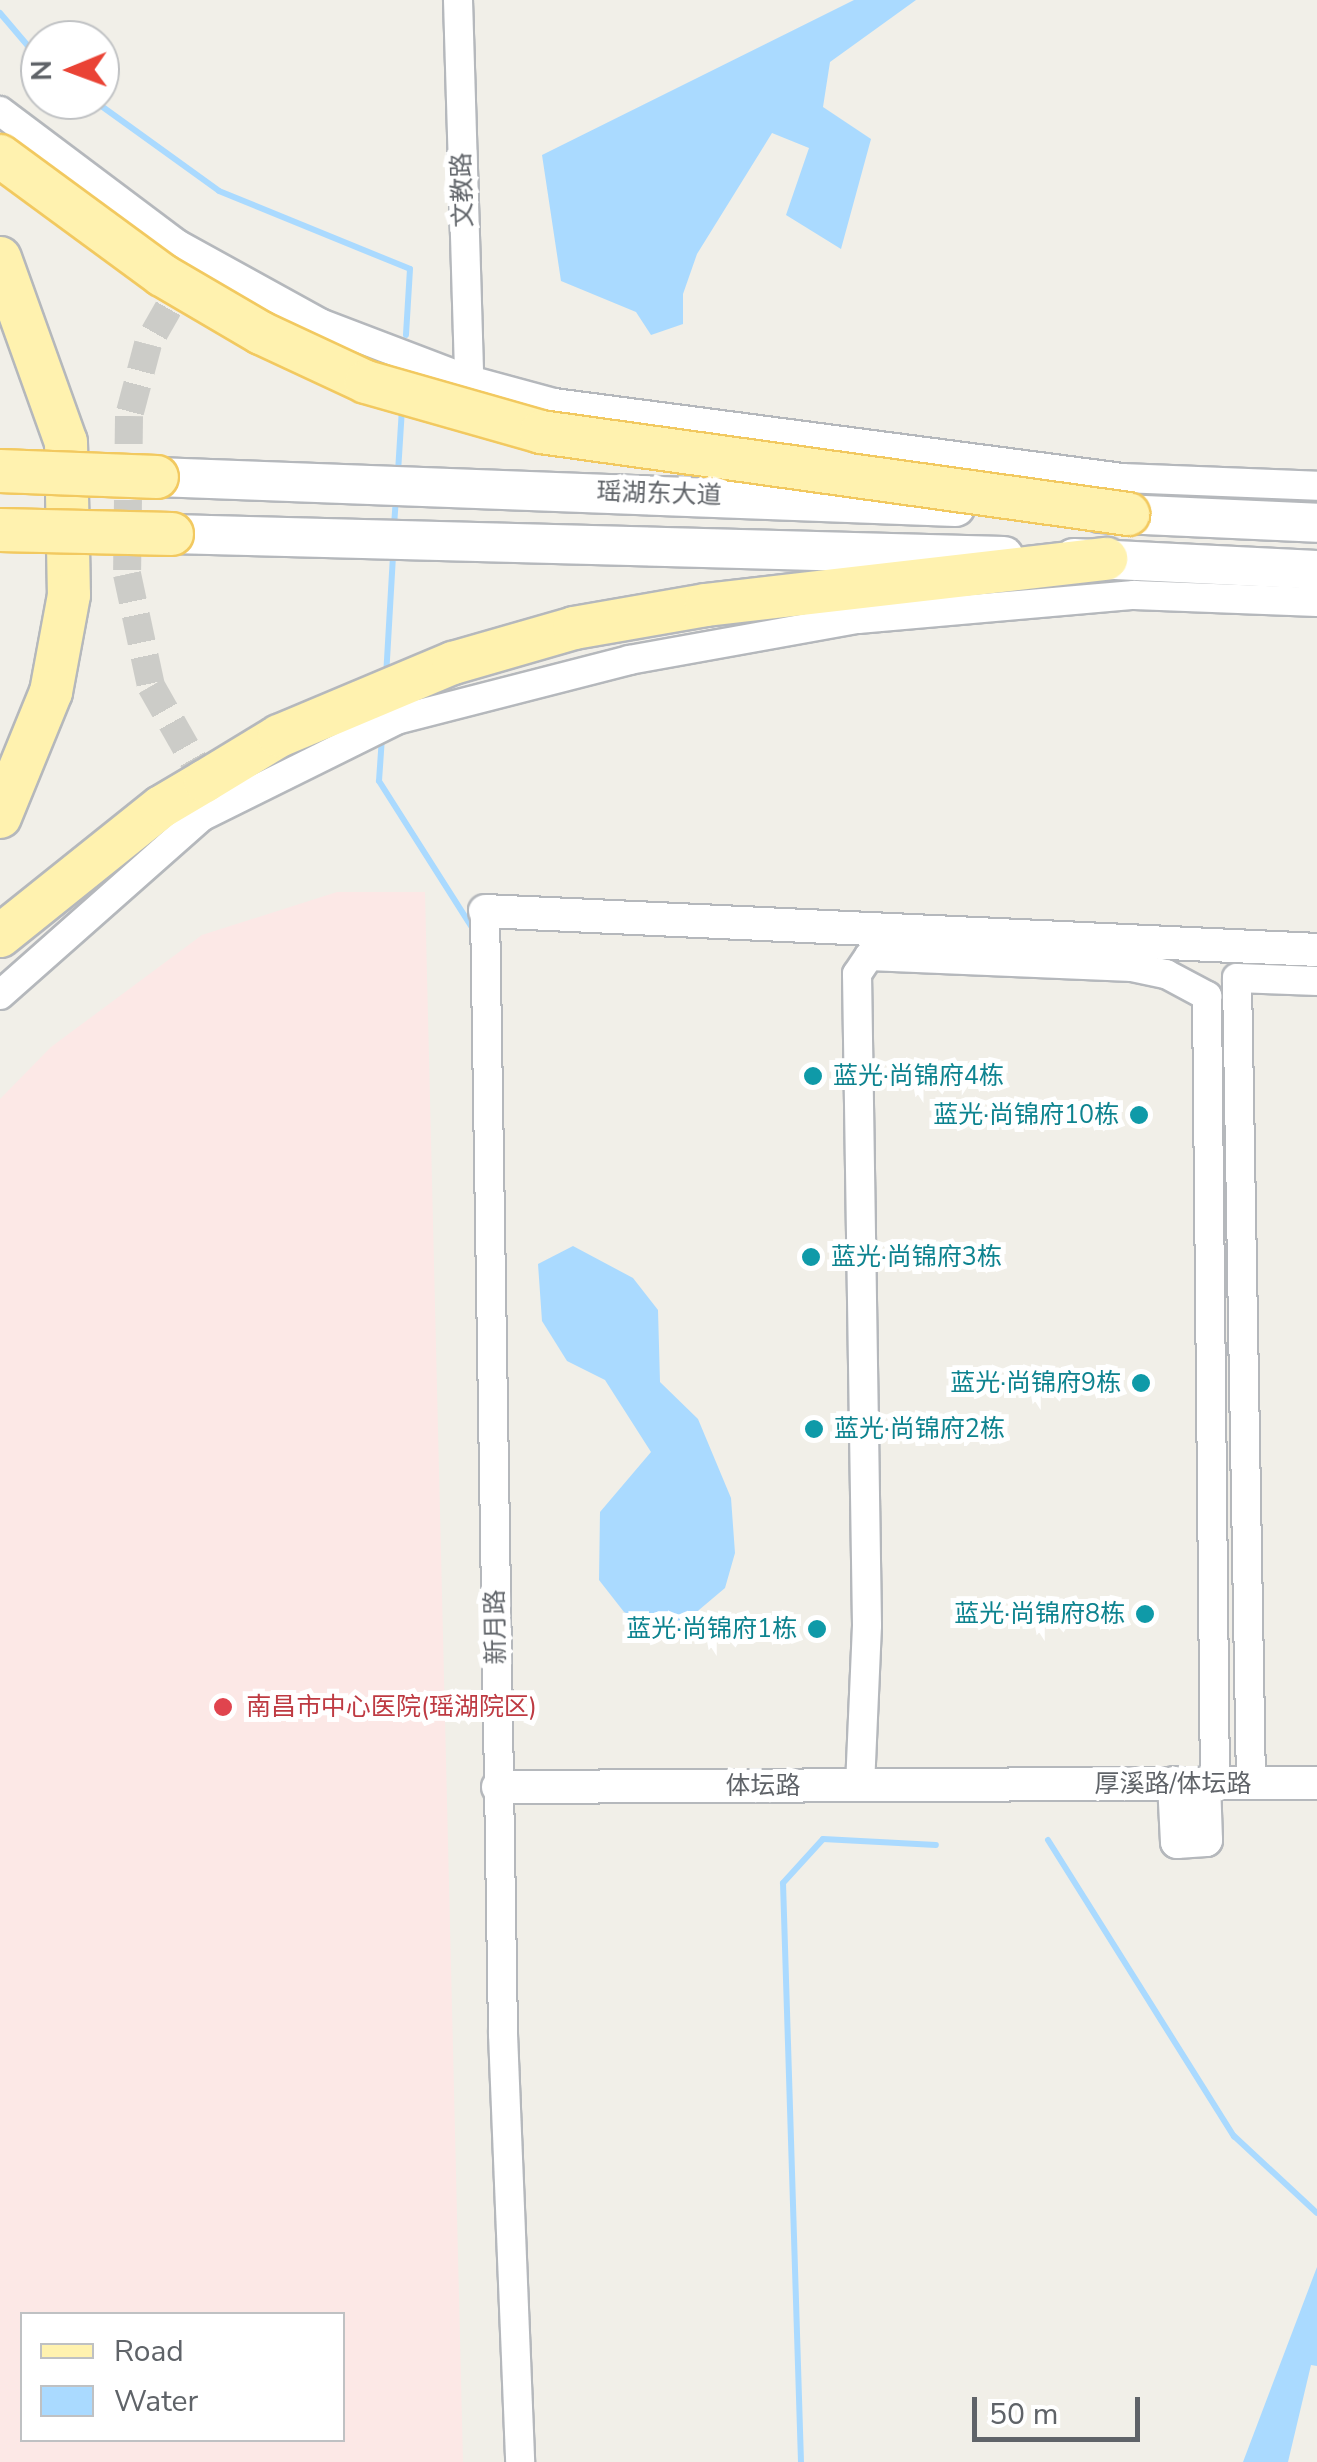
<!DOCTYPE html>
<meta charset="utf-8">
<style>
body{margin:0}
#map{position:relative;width:1317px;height:2462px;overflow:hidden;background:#f1efe8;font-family:"Nunito Sans","Noto Sans SC",sans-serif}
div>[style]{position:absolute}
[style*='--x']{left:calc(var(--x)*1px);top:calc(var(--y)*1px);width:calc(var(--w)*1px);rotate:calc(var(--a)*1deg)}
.medical>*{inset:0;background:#fce8e6}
.water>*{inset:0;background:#aadaff}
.stream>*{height:6px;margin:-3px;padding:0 3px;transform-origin:3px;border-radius:3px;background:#aadaff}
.minor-tunnel>*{height:28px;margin-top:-14px;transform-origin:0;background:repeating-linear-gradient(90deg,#ccccc8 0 28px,transparent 0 42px)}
.roads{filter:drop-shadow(2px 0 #b5b8bc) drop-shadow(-2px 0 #b5b8bc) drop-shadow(0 2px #b5b8bc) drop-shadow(0 -2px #b5b8bc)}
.minor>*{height:28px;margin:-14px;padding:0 14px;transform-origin:14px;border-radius:14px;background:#fff}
.tertiary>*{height:32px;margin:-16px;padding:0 16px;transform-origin:16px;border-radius:16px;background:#fff}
.secondary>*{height:38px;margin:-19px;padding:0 19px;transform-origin:19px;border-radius:19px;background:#fff}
.primary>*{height:42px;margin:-21px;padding:0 21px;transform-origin:21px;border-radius:21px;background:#fff2af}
.bridges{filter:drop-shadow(2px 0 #f2c960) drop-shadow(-2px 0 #f2c960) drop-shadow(0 2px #f2c960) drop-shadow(0 -2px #f2c960)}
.primary-bridge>*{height:42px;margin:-21px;padding:0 21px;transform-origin:21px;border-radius:21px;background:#fff2af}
.dots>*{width:28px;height:28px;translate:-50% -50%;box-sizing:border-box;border:5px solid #fff;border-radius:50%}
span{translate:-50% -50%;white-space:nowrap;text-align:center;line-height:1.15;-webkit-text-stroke:10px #fff;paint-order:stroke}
.street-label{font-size:25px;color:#5f6368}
.culture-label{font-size:25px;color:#0d838f}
.left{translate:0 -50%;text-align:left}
.right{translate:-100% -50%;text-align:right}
.health-label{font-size:25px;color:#be3a42}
.legend{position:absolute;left:20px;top:2312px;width:325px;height:130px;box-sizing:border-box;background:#fff;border:2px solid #bfc1c3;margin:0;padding:12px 18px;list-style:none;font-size:30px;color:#5f6368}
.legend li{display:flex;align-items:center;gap:20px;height:50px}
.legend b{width:50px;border:2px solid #bfc1c3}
.north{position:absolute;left:20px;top:20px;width:100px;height:100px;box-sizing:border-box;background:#fff;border:2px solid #bfc1c3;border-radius:50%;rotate:269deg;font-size:28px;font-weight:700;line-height:40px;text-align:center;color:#5f6368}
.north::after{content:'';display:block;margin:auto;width:35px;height:45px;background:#ea4335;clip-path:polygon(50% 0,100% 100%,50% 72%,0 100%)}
.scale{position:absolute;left:972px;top:2397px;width:168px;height:45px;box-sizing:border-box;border:5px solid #5f6368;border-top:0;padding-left:12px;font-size:30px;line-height:35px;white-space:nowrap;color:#5f6368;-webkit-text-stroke:8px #fff;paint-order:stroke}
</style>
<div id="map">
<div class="medical">
<div style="clip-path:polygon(evenodd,337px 892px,425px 892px,463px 2462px,0 2462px,0 1099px,51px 1047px,202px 935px,337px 892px,22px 2314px,342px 2314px,342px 2440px,22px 2440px,22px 2314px)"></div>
</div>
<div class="water">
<div style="clip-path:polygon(854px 0,916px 0,830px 62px,823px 107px,871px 139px,841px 249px,786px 215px,809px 148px,772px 133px,697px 254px,683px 294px,683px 324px,651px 335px,636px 312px,561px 281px,542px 155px)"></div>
<div style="clip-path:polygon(573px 1246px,633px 1278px,658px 1310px,660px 1382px,698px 1419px,731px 1498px,735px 1553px,725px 1588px,693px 1615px,659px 1629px,624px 1612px,599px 1580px,600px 1512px,651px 1452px,605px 1380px,567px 1361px,542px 1321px,538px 1264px)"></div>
<div style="clip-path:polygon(1317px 2267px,1317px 2366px,1311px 2365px,1288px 2462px,1243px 2462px)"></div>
</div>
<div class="stream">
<div style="--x:0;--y:13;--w:62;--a:49.6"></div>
<div style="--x:93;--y:100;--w:155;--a:35.8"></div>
<div style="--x:219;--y:191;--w:206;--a:22.2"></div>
<div style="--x:410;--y:269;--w:66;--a:93.5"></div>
<div style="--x:398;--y:472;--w:64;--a:-86.4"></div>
<div style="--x:394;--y:526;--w:26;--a:-86"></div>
<div style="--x:386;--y:677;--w:123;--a:-86.7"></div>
<div style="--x:382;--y:737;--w:44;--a:93.9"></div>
<div style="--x:379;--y:781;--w:172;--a:57.6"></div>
<div style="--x:1048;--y:1840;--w:350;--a:57.9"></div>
<div style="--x:1234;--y:2136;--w:113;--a:42.9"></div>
<div style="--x:801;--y:2462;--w:579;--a:-91.78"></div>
<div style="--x:783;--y:1883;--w:59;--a:-47.7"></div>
<div style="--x:823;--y:1839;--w:113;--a:3"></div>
</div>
<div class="minor-tunnel">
<div style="--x:189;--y:272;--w:83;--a:119.7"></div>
<div style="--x:148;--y:344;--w:74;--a:104.8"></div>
<div style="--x:129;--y:416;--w:158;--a:90.7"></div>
<div style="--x:127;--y:574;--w:115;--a:77.9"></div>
<div style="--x:151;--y:686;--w:109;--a:60.4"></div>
</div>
<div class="roads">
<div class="minor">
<div style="--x:458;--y:0;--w:380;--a:88.3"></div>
<div style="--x:0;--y:111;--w:221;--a:36.9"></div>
<div style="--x:177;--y:244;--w:163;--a:28.9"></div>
<div style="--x:320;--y:323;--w:160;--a:20.9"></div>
<div style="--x:469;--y:380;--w:88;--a:15.1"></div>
<div style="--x:554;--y:403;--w:573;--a:7.52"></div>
<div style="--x:1122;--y:478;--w:195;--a:2.3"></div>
<div style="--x:201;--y:817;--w:218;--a:-26.4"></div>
<div style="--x:396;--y:720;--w:241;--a:-14.4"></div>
<div style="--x:629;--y:660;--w:233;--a:-10.2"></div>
<div style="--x:858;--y:619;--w:277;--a:-5"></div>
<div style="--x:1134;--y:595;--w:183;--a:2.2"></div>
<div style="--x:485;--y:911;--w:1123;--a:89.08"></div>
<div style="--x:503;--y:2034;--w:428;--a:87.7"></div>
<div style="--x:0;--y:995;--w:268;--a:-41.5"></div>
<div style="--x:201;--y:817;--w:15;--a:-86"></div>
<div style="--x:1251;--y:1783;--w:805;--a:-91"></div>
<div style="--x:1237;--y:978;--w:80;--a:2.1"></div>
<div style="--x:860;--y:1786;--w:161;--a:-87.5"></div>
<div style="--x:867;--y:1625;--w:651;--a:-90.88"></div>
<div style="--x:857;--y:974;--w:22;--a:-56"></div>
<div style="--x:869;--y:956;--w:263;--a:2.4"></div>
<div style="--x:1132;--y:967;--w:35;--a:12"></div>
<div style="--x:1166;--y:974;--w:47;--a:28.2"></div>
<div style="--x:1207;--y:996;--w:787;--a:89.42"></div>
</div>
<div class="tertiary">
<div style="--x:485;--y:911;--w:833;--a:2.68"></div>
<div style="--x:1174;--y:1783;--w:59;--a:87.1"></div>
<div style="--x:1177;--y:1842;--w:29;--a:-4"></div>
<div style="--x:1206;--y:1840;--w:57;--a:-92"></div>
<div style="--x:498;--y:1787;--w:819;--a:-0.28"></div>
</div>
<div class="secondary">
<div style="--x:157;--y:477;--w:799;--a:2.15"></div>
<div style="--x:1100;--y:513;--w:217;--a:2.6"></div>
<div style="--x:172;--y:534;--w:832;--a:1.51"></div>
<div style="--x:1074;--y:558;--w:243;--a:2.8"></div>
</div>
<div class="primary">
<div style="--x:0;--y:258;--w:195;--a:70.3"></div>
<div style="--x:66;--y:442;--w:153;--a:88.9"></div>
<div style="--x:69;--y:595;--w:99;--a:100.5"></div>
<div style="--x:51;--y:692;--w:135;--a:112.2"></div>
<div style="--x:0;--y:936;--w:206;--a:-38.7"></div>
<div style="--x:161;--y:807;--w:51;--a:-30.6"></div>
<div style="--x:205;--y:781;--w:87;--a:-31.3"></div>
<div style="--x:279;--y:736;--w:189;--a:-22.8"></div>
<div style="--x:453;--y:663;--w:126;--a:-16.1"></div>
<div style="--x:574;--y:628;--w:134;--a:-9.9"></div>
<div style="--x:706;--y:605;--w:403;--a:-6.6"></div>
</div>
</div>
<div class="bridges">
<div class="primary-bridge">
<div style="--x:0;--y:156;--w:201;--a:36.3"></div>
<div style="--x:162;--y:275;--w:115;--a:30.4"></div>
<div style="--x:261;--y:333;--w:116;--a:25"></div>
<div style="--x:366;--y:382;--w:182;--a:15.9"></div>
<div style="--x:541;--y:432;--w:593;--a:7.95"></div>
<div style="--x:0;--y:471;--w:157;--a:2.2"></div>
<div style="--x:0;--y:530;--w:172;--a:1.3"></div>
</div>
</div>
<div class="dots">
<div style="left:813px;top:1076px;background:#0f9aa8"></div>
<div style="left:1139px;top:1115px;background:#0f9aa8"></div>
<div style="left:811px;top:1257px;background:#0f9aa8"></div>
<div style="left:1141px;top:1383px;background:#0f9aa8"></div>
<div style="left:814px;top:1429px;background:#0f9aa8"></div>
<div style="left:1145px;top:1614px;background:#0f9aa8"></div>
<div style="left:817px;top:1629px;background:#0f9aa8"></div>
<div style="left:223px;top:1707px;background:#e0444e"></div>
</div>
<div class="street-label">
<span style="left:463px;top:190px;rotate:-92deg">文教路</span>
<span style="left:659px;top:494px;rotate:2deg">瑶湖东大道</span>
<span style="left:496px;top:1627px;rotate:-91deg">新月路</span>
<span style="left:1173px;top:1784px">厚溪路/体坛路</span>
<span style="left:763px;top:1786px">体坛路</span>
</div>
<div class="culture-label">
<span class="left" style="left:833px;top:1076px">蓝光·尚锦府4栋</span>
<span class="right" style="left:1119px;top:1115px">蓝光·尚锦府10栋</span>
<span class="left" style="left:831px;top:1257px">蓝光·尚锦府3栋</span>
<span class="right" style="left:1121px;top:1383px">蓝光·尚锦府9栋</span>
<span class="left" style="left:834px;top:1429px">蓝光·尚锦府2栋</span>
<span class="right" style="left:1125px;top:1614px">蓝光·尚锦府8栋</span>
<span class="right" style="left:797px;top:1629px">蓝光·尚锦府1栋</span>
</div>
<div class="health-label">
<span class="left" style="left:246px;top:1707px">南昌市中心医院(瑶湖院区)</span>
</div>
<ul class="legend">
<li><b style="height:12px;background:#fff2af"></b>Road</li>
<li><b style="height:28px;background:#aadaff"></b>Water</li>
</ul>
<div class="north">N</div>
<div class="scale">50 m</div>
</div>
